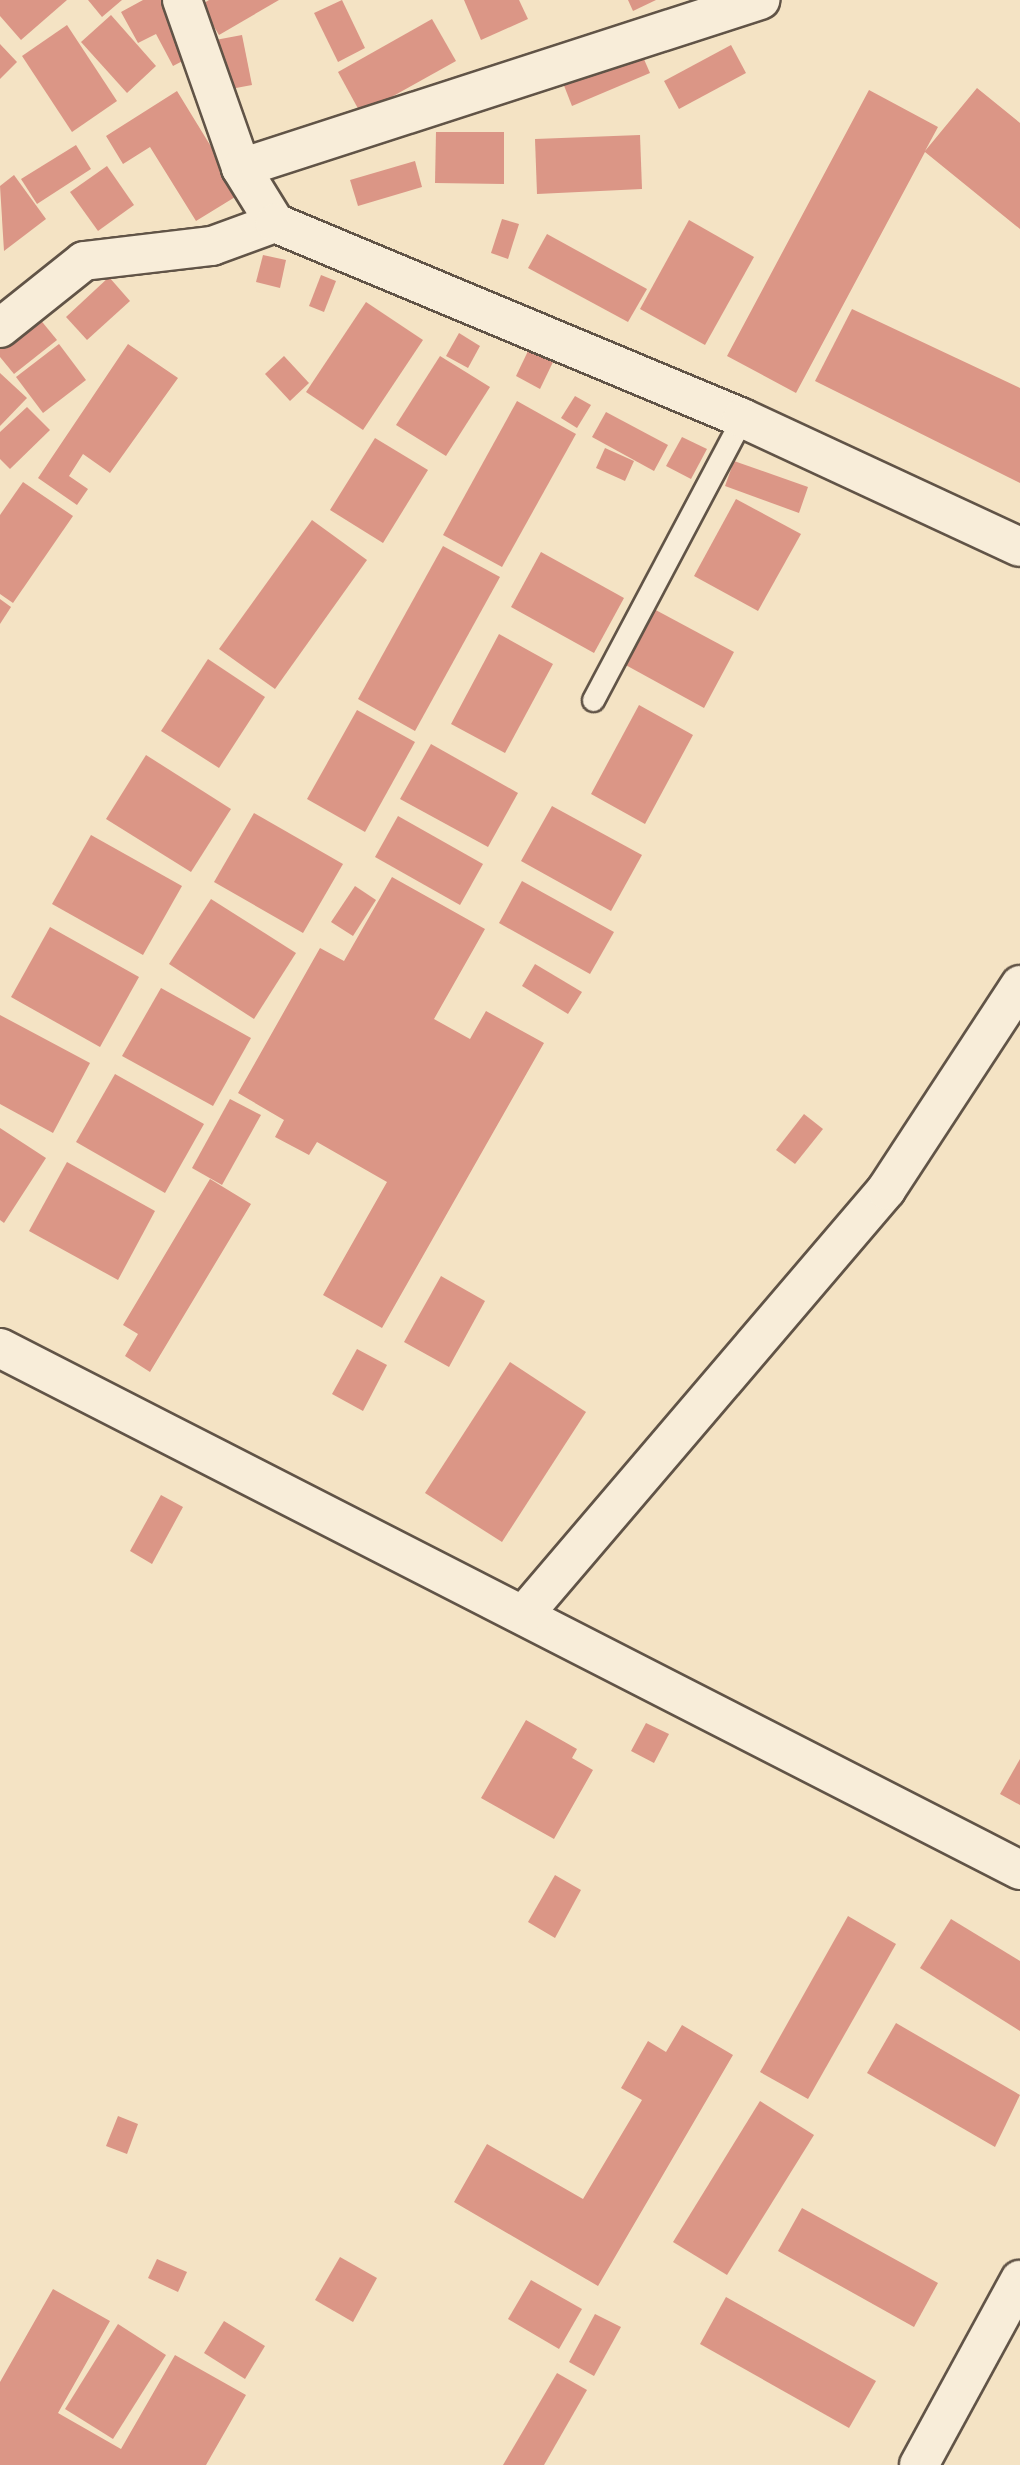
<!DOCTYPE html>
<style>
body{margin:0}
#map{position:relative;width:1020px;height:2465px;overflow:hidden;background:#f4e3c4;font-family:"Gentium Book Plus",serif}
div>[style]{position:absolute}
[style*='--x']{left:calc(var(--x)*1px);top:calc(var(--y)*1px);width:calc(var(--w)*1px);rotate:calc(var(--a)*1deg)}
.building>*{inset:0;background:#db9686}
.roads{filter:drop-shadow(2px 0 #615447) drop-shadow(-2px 0 #615447) drop-shadow(0 2px #615447) drop-shadow(0 -2px #615447)}
.service>*{height:21px;margin:-10.5px;padding:0 10.5px;transform-origin:10.5px;border-radius:10.5px;background:#f8edd9}
.minor>*{height:38px;margin:-19px;padding:0 19px;transform-origin:19px;border-radius:19px;background:#f8edd9}
span{translate:-50% -50%;white-space:nowrap;text-align:center;line-height:1.15;-webkit-text-stroke:5px #f8edd9;paint-order:stroke}
</style>
<div id="map">
<div class="building">
<div style="clip-path:polygon(0 0,67px 0,21px 40px,0 16px)"></div>
<div style="clip-path:polygon(88px 0,122px 0,102px 17px)"></div>
<div style="clip-path:polygon(143px 0,164px 0,194px 55px,173px 66px,156px 34px,138px 43px,121px 12px)"></div>
<div style="clip-path:polygon(209px 0,279px 0,219px 35px,201px 5px)"></div>
<div style="clip-path:polygon(342px 0,365px 48px,338px 62px,314px 13px)"></div>
<div style="clip-path:polygon(464px 0,519px 0,528px 19px,481px 40px)"></div>
<div style="clip-path:polygon(628px 0,656px 0,633px 11px)"></div>
<div style="clip-path:polygon(111px 15px,156px 66px,127px 93px,81px 42px)"></div>
<div style="clip-path:polygon(432px 19px,456px 61px,361px 114px,338px 72px)"></div>
<div style="clip-path:polygon(67px 25px,117px 101px,72px 132px,22px 56px)"></div>
<div style="clip-path:polygon(242px 35px,252px 85px,220px 91px,210px 41px)"></div>
<div style="clip-path:polygon(0 44px,17px 62px,0 79px)"></div>
<div style="clip-path:polygon(731px 45px,746px 73px,679px 109px,664px 81px)"></div>
<div style="clip-path:polygon(640px 50px,650px 73px,572px 106px,563px 83px)"></div>
<div style="clip-path:polygon(977px 88px,1020px 123px,1020px 229px,925px 152px,796px 393px,727px 356px,869px 90px,938px 127px,925px 151px)"></div>
<div style="clip-path:polygon(177px 91px,240px 194px,196px 221px,150px 147px,123px 164px,106px 136px)"></div>
<div style="clip-path:polygon(436px 132px,504px 132px,504px 184px,435px 183px)"></div>
<div style="clip-path:polygon(640px 135px,642px 189px,537px 194px,535px 139px)"></div>
<div style="clip-path:polygon(76px 145px,91px 169px,37px 204px,21px 179px)"></div>
<div style="clip-path:polygon(415px 161px,422px 187px,358px 206px,350px 180px)"></div>
<div style="clip-path:polygon(107px 166px,134px 205px,98px 231px,70px 192px)"></div>
<div style="clip-path:polygon(14px 175px,46px 219px,4px 251px,0 186px)"></div>
<div style="clip-path:polygon(502px 219px,519px 224px,508px 259px,491px 253px)"></div>
<div style="clip-path:polygon(689px 220px,754px 257px,705px 345px,640px 309px)"></div>
<div style="clip-path:polygon(547px 234px,647px 289px,628px 322px,528px 268px)"></div>
<div style="clip-path:polygon(263px 255px,286px 260px,280px 288px,256px 282px)"></div>
<div style="clip-path:polygon(321px 275px,336px 281px,324px 312px,309px 306px)"></div>
<div style="clip-path:polygon(109px 277px,130px 301px,87px 340px,66px 317px)"></div>
<div style="clip-path:polygon(366px 302px,423px 340px,363px 430px,306px 392px)"></div>
<div style="clip-path:polygon(852px 309px,1020px 388px,1020px 483px,815px 381px)"></div>
<div style="clip-path:polygon(34px 312px,57px 340px,14px 374px,0 357px,0 338px)"></div>
<div style="clip-path:polygon(459px 333px,480px 346px,468px 368px,446px 356px)"></div>
<div style="clip-path:polygon(59px 344px,86px 380px,43px 413px,16px 377px)"></div>
<div style="clip-path:polygon(128px 344px,178px 378px,110px 473px,83px 454px,69px 476px,88px 489px,77px 505px,38px 478px)"></div>
<div style="clip-path:polygon(529px 349px,553px 362px,540px 389px,516px 376px)"></div>
<div style="clip-path:polygon(284px 356px,309px 383px,290px 401px,265px 374px)"></div>
<div style="clip-path:polygon(440px 356px,490px 387px,446px 456px,396px 425px)"></div>
<div style="clip-path:polygon(0 373px,27px 398px,0 426px)"></div>
<div style="clip-path:polygon(575px 396px,591px 405px,577px 428px,561px 418px)"></div>
<div style="clip-path:polygon(517px 401px,576px 434px,502px 567px,443px 535px)"></div>
<div style="clip-path:polygon(27px 407px,50px 430px,10px 469px,0 459px,0 432px)"></div>
<div style="clip-path:polygon(606px 412px,668px 445px,654px 471px,592px 437px)"></div>
<div style="clip-path:polygon(682px 437px,707px 449px,691px 479px,666px 466px)"></div>
<div style="clip-path:polygon(375px 438px,428px 470px,383px 543px,330px 510px)"></div>
<div style="clip-path:polygon(605px 448px,634px 461px,625px 481px,596px 468px)"></div>
<div style="clip-path:polygon(734px 461px,808px 487px,799px 513px,725px 486px)"></div>
<div style="clip-path:polygon(23px 482px,73px 516px,13px 603px,0 594px,0 515px)"></div>
<div style="clip-path:polygon(736px 499px,801px 534px,758px 611px,694px 576px)"></div>
<div style="clip-path:polygon(312px 520px,367px 560px,275px 689px,219px 649px)"></div>
<div style="clip-path:polygon(443px 546px,500px 577px,415px 731px,358px 699px)"></div>
<div style="clip-path:polygon(541px 552px,624px 598px,594px 653px,511px 607px)"></div>
<div style="clip-path:polygon(0 599px,11px 607px,0 624px)"></div>
<div style="clip-path:polygon(652px 608px,734px 652px,704px 708px,622px 663px)"></div>
<div style="clip-path:polygon(499px 634px,553px 664px,505px 753px,451px 724px)"></div>
<div style="clip-path:polygon(208px 659px,265px 697px,219px 768px,161px 731px)"></div>
<div style="clip-path:polygon(639px 705px,693px 735px,645px 824px,591px 794px)"></div>
<div style="clip-path:polygon(357px 710px,415px 742px,365px 832px,307px 799px)"></div>
<div style="clip-path:polygon(431px 744px,518px 793px,488px 847px,400px 799px)"></div>
<div style="clip-path:polygon(146px 755px,231px 809px,191px 872px,106px 819px)"></div>
<div style="clip-path:polygon(552px 806px,642px 855px,611px 911px,521px 861px)"></div>
<div style="clip-path:polygon(254px 813px,343px 864px,303px 933px,214px 882px)"></div>
<div style="clip-path:polygon(398px 816px,483px 864px,460px 905px,375px 857px)"></div>
<div style="clip-path:polygon(91px 835px,182px 886px,143px 955px,52px 904px)"></div>
<div style="clip-path:polygon(392px 877px,485px 929px,434px 1019px,470px 1039px,486px 1011px,544px 1043px,382px 1328px,323px 1295px,387px 1182px,317px 1142px,309px 1155px,275px 1137px,284px 1120px,238px 1093px,320px 948px,344px 961px)"></div>
<div style="clip-path:polygon(522px 881px,614px 932px,590px 974px,499px 923px)"></div>
<div style="clip-path:polygon(355px 886px,376px 900px,353px 936px,331px 922px)"></div>
<div style="clip-path:polygon(211px 899px,296px 953px,254px 1019px,169px 964px)"></div>
<div style="clip-path:polygon(50px 927px,139px 977px,100px 1047px,11px 997px)"></div>
<div style="clip-path:polygon(535px 964px,582px 992px,568px 1014px,522px 986px)"></div>
<div style="clip-path:polygon(161px 988px,251px 1038px,213px 1106px,122px 1056px)"></div>
<div style="clip-path:polygon(0 1015px,90px 1063px,53px 1133px,0 1104px)"></div>
<div style="clip-path:polygon(115px 1074px,204px 1124px,165px 1193px,76px 1142px)"></div>
<div style="clip-path:polygon(230px 1099px,261px 1115px,222px 1185px,192px 1168px)"></div>
<div style="clip-path:polygon(804px 1114px,823px 1129px,795px 1164px,776px 1150px)"></div>
<div style="clip-path:polygon(0 1128px,46px 1158px,4px 1223px,0 1220px)"></div>
<div style="clip-path:polygon(67px 1162px,155px 1211px,118px 1280px,29px 1231px)"></div>
<div style="clip-path:polygon(210px 1179px,251px 1204px,150px 1372px,125px 1356px,138px 1334px,123px 1325px)"></div>
<div style="clip-path:polygon(441px 1276px,485px 1301px,449px 1367px,404px 1342px)"></div>
<div style="clip-path:polygon(357px 1349px,387px 1365px,363px 1411px,332px 1394px)"></div>
<div style="clip-path:polygon(510px 1362px,586px 1412px,502px 1542px,425px 1493px)"></div>
<div style="clip-path:polygon(161px 1495px,183px 1507px,152px 1564px,130px 1551px)"></div>
<div style="clip-path:polygon(526px 1720px,577px 1749px,572px 1758px,593px 1770px,554px 1839px,481px 1798px)"></div>
<div style="clip-path:polygon(646px 1723px,669px 1734px,654px 1763px,631px 1751px)"></div>
<div style="clip-path:polygon(1020px 1759px,1020px 1805px,1000px 1794px)"></div>
<div style="clip-path:polygon(555px 1875px,581px 1890px,555px 1938px,528px 1922px)"></div>
<div style="clip-path:polygon(848px 1916px,896px 1944px,808px 2099px,760px 2072px)"></div>
<div style="clip-path:polygon(951px 1919px,1020px 1961px,1020px 2031px,920px 1968px)"></div>
<div style="clip-path:polygon(896px 2023px,1020px 2095px,995px 2147px,867px 2073px)"></div>
<div style="clip-path:polygon(682px 2025px,733px 2055px,598px 2286px,454px 2202px,487px 2144px,583px 2199px,642px 2100px,621px 2088px,648px 2041px,666px 2052px)"></div>
<div style="clip-path:polygon(760px 2101px,814px 2135px,727px 2275px,673px 2242px)"></div>
<div style="clip-path:polygon(118px 2116px,138px 2124px,127px 2154px,106px 2146px)"></div>
<div style="clip-path:polygon(802px 2208px,938px 2283px,914px 2327px,778px 2251px)"></div>
<div style="clip-path:polygon(340px 2257px,377px 2278px,353px 2322px,315px 2300px)"></div>
<div style="clip-path:polygon(157px 2259px,187px 2272px,178px 2292px,148px 2278px)"></div>
<div style="clip-path:polygon(531px 2280px,582px 2309px,559px 2349px,508px 2319px)"></div>
<div style="clip-path:polygon(53px 2289px,110px 2321px,58px 2413px,121px 2449px,175px 2355px,246px 2395px,206px 2465px,0 2465px,0 2382px)"></div>
<div style="clip-path:polygon(726px 2297px,876px 2381px,849px 2428px,700px 2344px)"></div>
<div style="clip-path:polygon(595px 2314px,621px 2327px,594px 2376px,569px 2362px)"></div>
<div style="clip-path:polygon(224px 2321px,265px 2346px,245px 2379px,204px 2353px)"></div>
<div style="clip-path:polygon(118px 2324px,166px 2355px,113px 2439px,65px 2409px)"></div>
<div style="clip-path:polygon(557px 2373px,587px 2390px,544px 2465px,503px 2465px)"></div>
</div>
<div class="roads">
<div class="service">
<div style="--x:593;--y:700;--w:319;--a:-62.1"></div>
</div>
<div class="minor">
<div style="--x:182;--y:0;--w:178;--a:70.6"></div>
<div style="--x:241;--y:168;--w:65;--a:58.3"></div>
<div style="--x:241;--y:168;--w:546;--a:-17.94"></div>
<div style="--x:0;--y:328;--w:107;--a:-38.6"></div>
<div style="--x:84;--y:261;--w:129;--a:-6.7"></div>
<div style="--x:212;--y:246;--w:67;--a:-20.1"></div>
<div style="--x:275;--y:223;--w:506;--a:22.66"></div>
<div style="--x:742;--y:418;--w:306;--a:24.9"></div>
<div style="--x:0;--y:1348;--w:1146;--a:27.1"></div>
<div style="--x:526;--y:1612;--w:555;--a:-49.53"></div>
<div style="--x:886;--y:1190;--w:245;--a:-56.8"></div>
<div style="--x:919;--y:2465;--w:211;--a:-61.4"></div>
</div>
</div>
</div>
